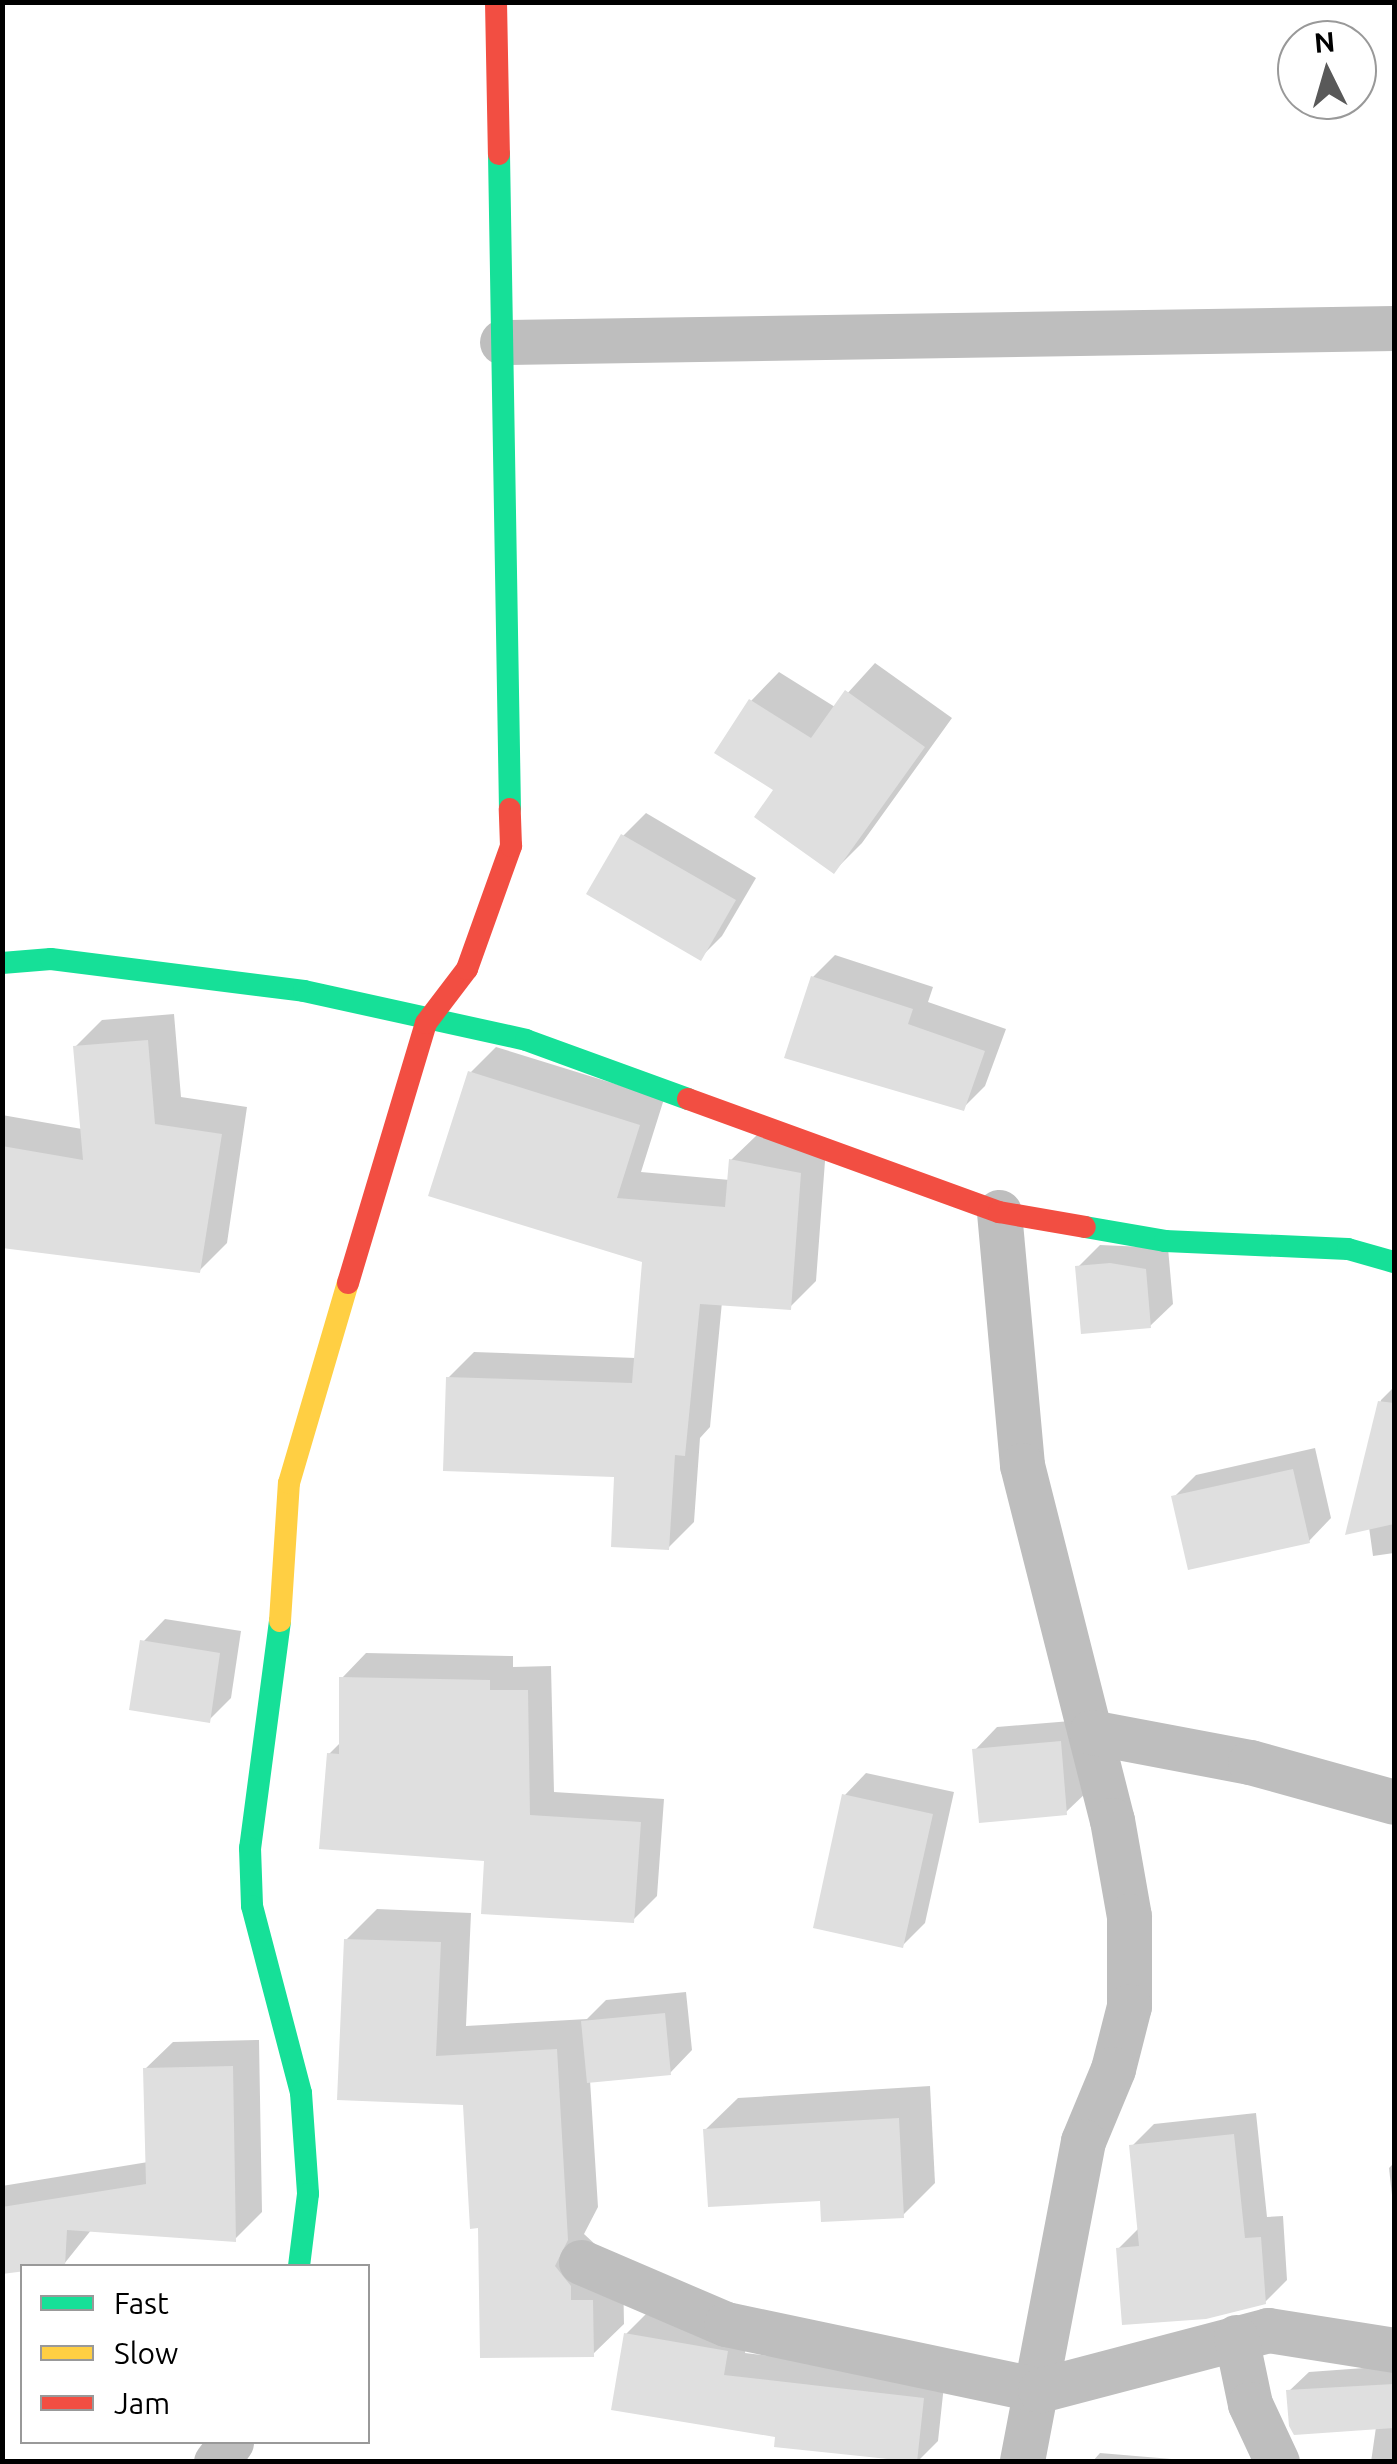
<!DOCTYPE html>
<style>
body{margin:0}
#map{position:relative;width:1397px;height:2464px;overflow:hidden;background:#fff;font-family:Ubuntu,sans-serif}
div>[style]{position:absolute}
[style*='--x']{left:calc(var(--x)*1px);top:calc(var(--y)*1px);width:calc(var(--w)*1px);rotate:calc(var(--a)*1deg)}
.shadow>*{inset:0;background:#0003}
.building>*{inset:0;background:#dfdfdf}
.street>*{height:45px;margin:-22.5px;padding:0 22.5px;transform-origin:22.5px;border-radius:22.5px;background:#bebebe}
.fast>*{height:22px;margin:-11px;padding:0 11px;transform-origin:11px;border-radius:11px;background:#16e098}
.slow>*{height:22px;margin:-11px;padding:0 11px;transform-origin:11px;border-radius:11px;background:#ffcf43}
.jam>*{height:22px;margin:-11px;padding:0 11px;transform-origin:11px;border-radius:11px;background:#f24e42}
span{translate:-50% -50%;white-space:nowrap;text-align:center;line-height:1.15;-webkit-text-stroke:8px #fff;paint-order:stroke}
.frame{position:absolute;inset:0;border:5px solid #000;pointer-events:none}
.legend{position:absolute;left:20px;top:2264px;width:350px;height:180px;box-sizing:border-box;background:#fff;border:2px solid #999;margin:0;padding:12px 18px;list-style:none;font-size:30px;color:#000}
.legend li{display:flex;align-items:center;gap:20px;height:50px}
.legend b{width:50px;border:2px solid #999}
.north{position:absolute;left:1277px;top:20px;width:100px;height:100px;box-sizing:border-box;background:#fff;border:2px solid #999;border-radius:50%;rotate:355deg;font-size:28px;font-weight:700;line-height:40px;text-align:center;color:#000}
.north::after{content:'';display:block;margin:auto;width:35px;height:45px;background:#595959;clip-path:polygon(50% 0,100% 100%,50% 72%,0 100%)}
</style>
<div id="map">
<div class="shadow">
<div style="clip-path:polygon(875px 663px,952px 718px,862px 843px,834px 871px,777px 789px,751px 701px,779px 672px,835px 707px)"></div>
<div style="clip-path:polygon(646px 813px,756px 878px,722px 936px,700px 958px,623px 836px)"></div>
<div style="clip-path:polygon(835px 955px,933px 987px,928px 1002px,1006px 1029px,985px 1086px,963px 1108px,813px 977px)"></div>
<div style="clip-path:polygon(174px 1014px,181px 1097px,247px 1107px,227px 1243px,200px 1270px,2px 1242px,2px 1115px,82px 1129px,75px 1047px,102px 1020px)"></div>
<div style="clip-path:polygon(496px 1047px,664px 1099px,641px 1172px,730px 1180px,731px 1160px,757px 1135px,826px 1148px,816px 1281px,790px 1307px,722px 1302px,710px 1427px,700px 1438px,694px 1522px,668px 1548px,617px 1475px,448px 1378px,474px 1352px,636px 1358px,644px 1261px,470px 1073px)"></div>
<div style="clip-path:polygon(1100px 1245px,1168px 1248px,1173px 1304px,1150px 1326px,1078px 1267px)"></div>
<div style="clip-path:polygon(1394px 1387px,1394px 1553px,1373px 1556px,1369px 1527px,1348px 1532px,1381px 1400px)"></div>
<div style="clip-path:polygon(1315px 1448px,1331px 1518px,1309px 1541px,1174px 1497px,1196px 1475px)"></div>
<div style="clip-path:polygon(165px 1619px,241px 1631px,231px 1698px,209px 1720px,143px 1642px)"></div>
<div style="clip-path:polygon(366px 1653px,513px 1656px,513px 1667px,551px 1666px,554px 1792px,664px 1799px,657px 1896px,633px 1920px,487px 1859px,329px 1754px,341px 1742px,342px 1678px)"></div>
<div style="clip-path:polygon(1083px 1720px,1089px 1790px,1066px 1812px,975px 1750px,997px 1727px)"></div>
<div style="clip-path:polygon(866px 1773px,954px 1792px,925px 1923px,902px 1946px,844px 1796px)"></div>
<div style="clip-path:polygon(377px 1909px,471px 1913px,466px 2026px,587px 2019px,606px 2000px,686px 1992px,692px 2050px,670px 2073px,590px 2080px,598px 2207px,584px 2234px,623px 2270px,624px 2324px,593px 2354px,480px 2226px,466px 2103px,346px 1940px)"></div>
<div style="clip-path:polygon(259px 2040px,262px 2212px,235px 2239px,92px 2229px,64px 2264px,2px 2272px,2px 2186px,148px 2162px,145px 2069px,173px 2042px)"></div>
<div style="clip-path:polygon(930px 2086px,935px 2183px,903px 2215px,705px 2130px,738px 2098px)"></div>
<div style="clip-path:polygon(1256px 2113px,1267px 2217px,1283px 2216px,1287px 2280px,1265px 2302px,1118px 2249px,1140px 2227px,1132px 2146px,1154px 2124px)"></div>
<div style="clip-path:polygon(1394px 2163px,1394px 2213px,1389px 2168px)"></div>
<div style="clip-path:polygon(648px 2312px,749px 2330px,745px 2353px,945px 2376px,938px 2441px,917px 2462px,776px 2445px,778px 2435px,626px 2334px)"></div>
<div style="clip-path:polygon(1378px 2367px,1394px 2370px,1394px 2462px,1371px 2462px,1376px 2427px,1289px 2391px,1309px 2372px)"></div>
<div style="clip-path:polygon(1100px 2453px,1207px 2462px,1092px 2462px)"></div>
</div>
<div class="building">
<div style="clip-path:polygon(845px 690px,925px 747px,834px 874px,754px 817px,773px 790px,714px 753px,749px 699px,811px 738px)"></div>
<div style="clip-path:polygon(621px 834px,736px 900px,701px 961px,586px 894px)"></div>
<div style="clip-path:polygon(811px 976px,913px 1009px,908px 1024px,985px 1051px,964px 1111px,784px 1058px)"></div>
<div style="clip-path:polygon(148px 1040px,155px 1124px,222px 1134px,200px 1273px,2px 1248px,2px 1146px,83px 1160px,73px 1046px)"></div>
<div style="clip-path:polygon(468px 1071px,640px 1125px,617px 1198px,725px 1207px,729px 1159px,801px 1173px,791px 1310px,700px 1304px,685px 1456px,675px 1455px,669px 1550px,611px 1547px,614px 1477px,443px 1471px,446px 1377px,632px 1383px,642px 1262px,428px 1196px)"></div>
<div style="clip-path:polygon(1110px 1263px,1146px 1269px,1151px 1328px,1081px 1334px,1075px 1266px)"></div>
<div style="clip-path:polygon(1378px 1401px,1394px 1403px,1394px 1524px,1345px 1535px)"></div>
<div style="clip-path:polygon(1293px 1469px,1310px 1543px,1188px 1570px,1171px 1496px)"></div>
<div style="clip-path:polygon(140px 1640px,220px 1653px,210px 1723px,129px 1710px)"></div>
<div style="clip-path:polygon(339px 1677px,490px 1680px,490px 1690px,528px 1690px,530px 1815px,641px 1822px,634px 1923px,481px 1914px,484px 1861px,319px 1849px,327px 1753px,339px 1754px)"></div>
<div style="clip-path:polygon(1061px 1741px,1067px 1815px,979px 1823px,972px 1749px)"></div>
<div style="clip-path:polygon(842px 1794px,933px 1814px,903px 1948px,813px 1928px)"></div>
<div style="clip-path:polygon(344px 1939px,441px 1942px,436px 2056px,557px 2049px,568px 2240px,555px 2266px,571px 2286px,571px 2300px,593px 2300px,594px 2357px,480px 2358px,478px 2228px,470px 2229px,463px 2105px,337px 2100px)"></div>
<div style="clip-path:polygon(665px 2013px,671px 2075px,587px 2083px,581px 2021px)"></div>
<div style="clip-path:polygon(233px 2066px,236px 2242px,67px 2230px,65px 2266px,2px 2274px,2px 2207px,146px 2184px,143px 2068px)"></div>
<div style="clip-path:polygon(899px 2118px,904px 2218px,821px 2222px,820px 2201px,708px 2207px,703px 2129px)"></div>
<div style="clip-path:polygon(1234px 2134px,1245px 2238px,1261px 2237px,1266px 2304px,1206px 2319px,1122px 2325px,1116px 2248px,1139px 2246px,1129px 2145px)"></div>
<div style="clip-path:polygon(624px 2333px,728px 2351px,724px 2375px,924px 2398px,917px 2462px,774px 2447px,775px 2437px,611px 2410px)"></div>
<div style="clip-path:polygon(1394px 2384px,1394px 2428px,1294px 2435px,1289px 2426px,1286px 2390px)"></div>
</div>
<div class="street">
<div style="--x:502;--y:342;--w:892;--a:-0.9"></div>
<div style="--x:999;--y:1212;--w:254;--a:84.8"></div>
<div style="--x:1022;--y:1465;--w:366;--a:75.8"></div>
<div style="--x:1112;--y:1820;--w:97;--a:80"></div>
<div style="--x:1129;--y:1916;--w:90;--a:90"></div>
<div style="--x:1129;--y:2006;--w:65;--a:104.3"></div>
<div style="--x:1113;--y:2069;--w:78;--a:112.6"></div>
<div style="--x:1083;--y:2141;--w:327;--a:100.8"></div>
<div style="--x:1091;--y:1732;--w:162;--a:10.7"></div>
<div style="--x:1250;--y:1762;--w:149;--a:15.5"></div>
<div style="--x:581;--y:2262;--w:158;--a:23.2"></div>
<div style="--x:726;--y:2324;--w:321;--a:11.9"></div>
<div style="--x:1040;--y:2390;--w:236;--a:-14.7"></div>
<div style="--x:1268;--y:2330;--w:128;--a:9"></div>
<div style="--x:1236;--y:2337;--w:68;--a:78.2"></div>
<div style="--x:1250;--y:2404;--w:64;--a:65"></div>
<div style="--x:216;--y:2462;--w:25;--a:-53"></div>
</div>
<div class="fast">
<div style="--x:499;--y:154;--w:655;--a:89.04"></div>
<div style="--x:2;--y:963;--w:49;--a:-4.7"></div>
<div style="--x:51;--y:959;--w:255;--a:7.2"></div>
<div style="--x:304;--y:991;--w:227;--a:12.4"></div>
<div style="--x:526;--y:1040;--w:172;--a:20"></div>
<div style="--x:1085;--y:1227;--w:81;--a:9.9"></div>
<div style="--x:1165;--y:1241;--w:183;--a:2.5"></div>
<div style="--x:1348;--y:1249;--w:48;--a:15.8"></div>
<div style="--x:280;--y:1621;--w:229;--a:97.5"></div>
<div style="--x:250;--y:1848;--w:58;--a:88"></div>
<div style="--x:252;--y:1906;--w:193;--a:75.3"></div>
<div style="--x:301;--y:2093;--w:101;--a:86"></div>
<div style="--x:308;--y:2194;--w:73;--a:97.1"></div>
</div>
<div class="slow">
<div style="--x:280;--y:1621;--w:138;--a:-86.3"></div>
<div style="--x:289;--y:1483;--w:209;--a:-73.6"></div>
</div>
<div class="jam">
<div style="--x:496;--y:2;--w:152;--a:88.9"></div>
<div style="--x:688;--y:1099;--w:331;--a:20"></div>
<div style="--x:999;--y:1212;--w:87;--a:9.9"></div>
<div style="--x:348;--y:1283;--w:271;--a:-73.3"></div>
<div style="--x:426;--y:1023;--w:68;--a:-52.8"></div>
<div style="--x:467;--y:969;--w:131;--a:-70.3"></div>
<div style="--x:511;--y:846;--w:37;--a:-92"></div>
</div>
<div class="frame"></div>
<ul class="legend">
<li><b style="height:12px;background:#16e098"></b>Fast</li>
<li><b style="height:12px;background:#ffcf43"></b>Slow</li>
<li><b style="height:12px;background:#f24e42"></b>Jam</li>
</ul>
<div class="north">N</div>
</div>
